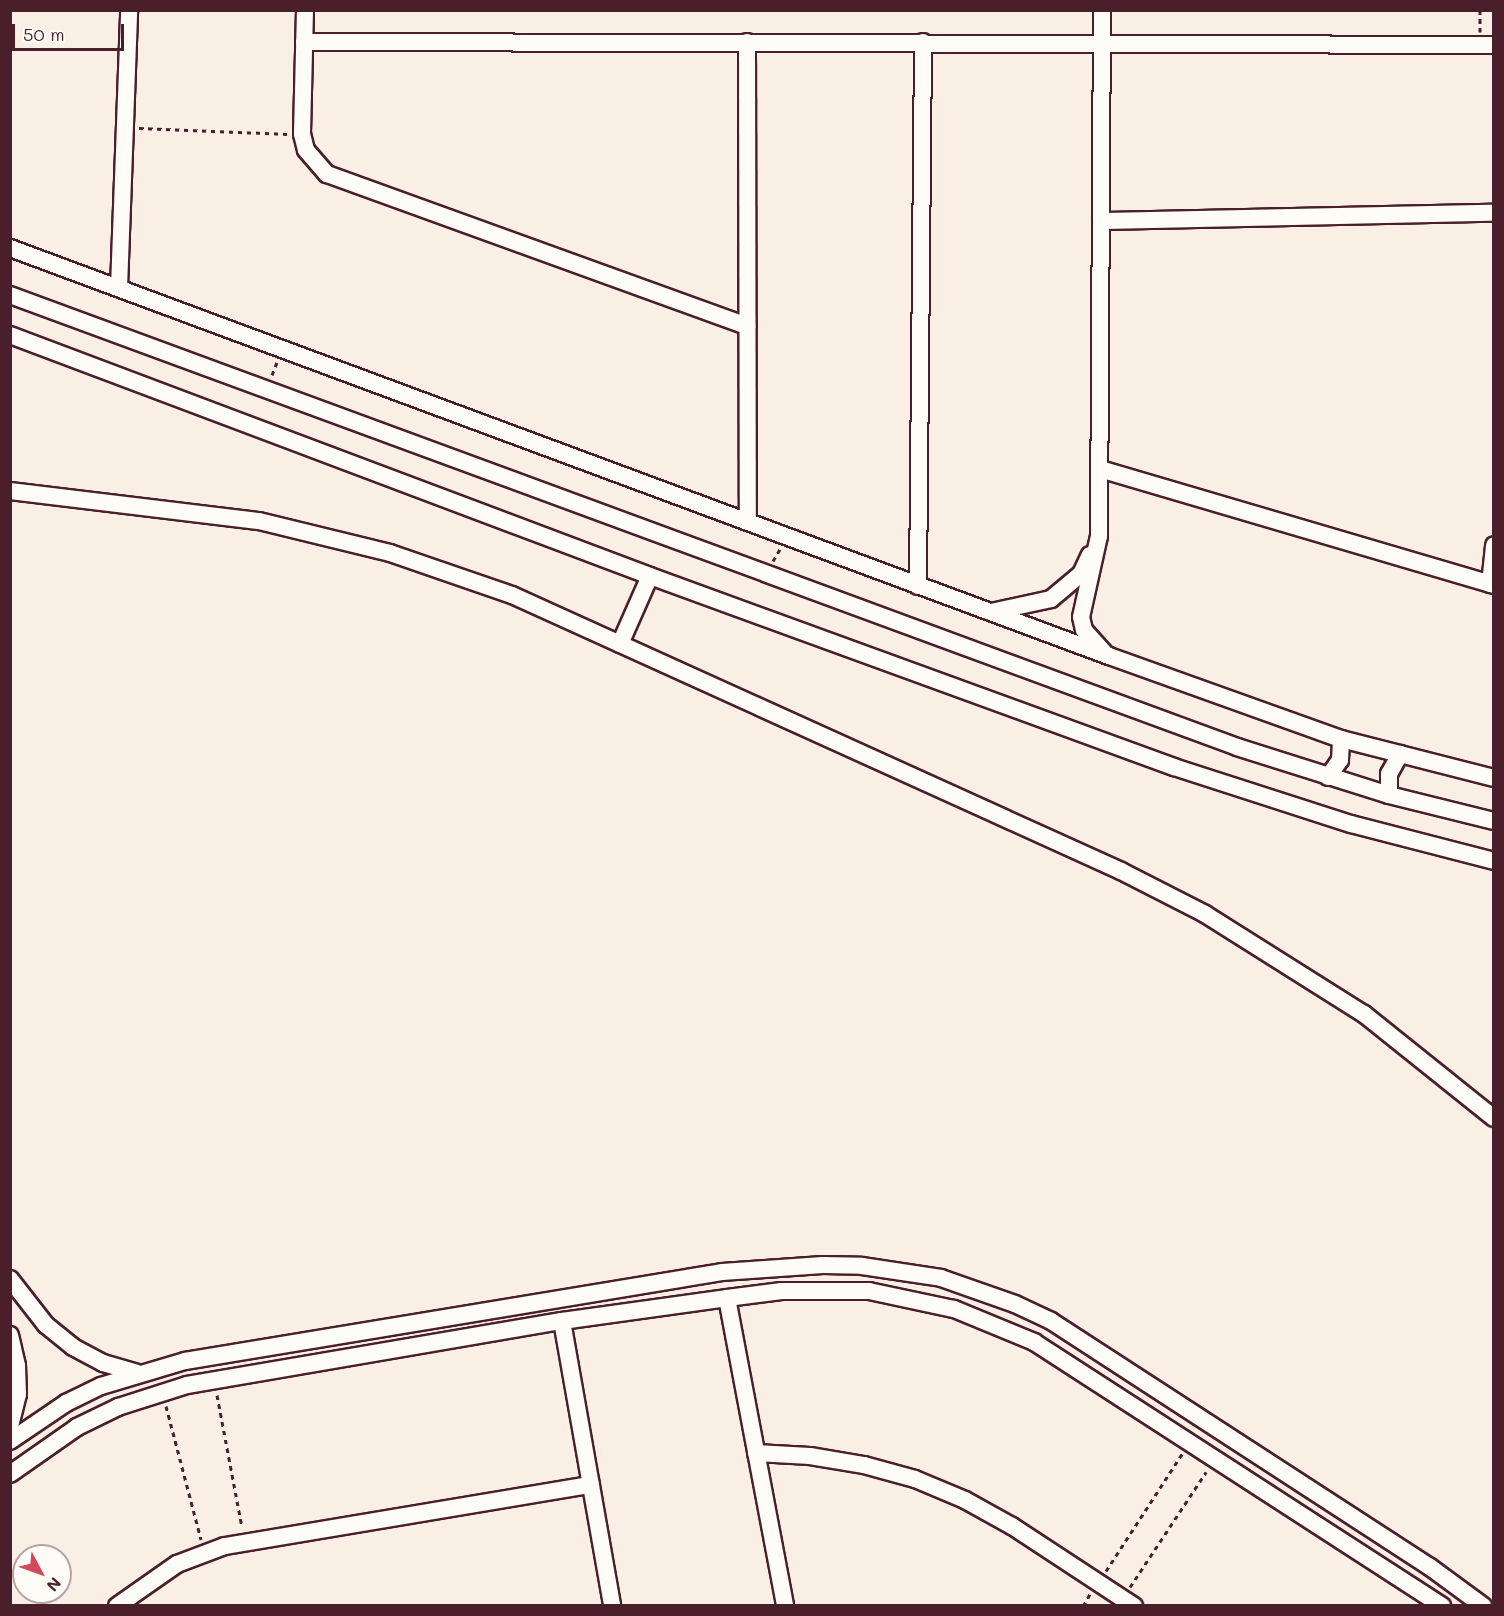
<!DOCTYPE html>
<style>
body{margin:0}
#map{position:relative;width:1504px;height:1616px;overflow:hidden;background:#faefe5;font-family:Mali,sans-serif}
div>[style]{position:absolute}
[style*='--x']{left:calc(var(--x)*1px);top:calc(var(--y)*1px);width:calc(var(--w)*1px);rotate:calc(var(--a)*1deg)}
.path>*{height:3px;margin-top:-1.5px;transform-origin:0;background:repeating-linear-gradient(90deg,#4a1f2b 0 4.5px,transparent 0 9px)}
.roads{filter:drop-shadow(2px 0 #4a1f2b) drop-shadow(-2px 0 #4a1f2b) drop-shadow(0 2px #4a1f2b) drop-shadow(0 -2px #4a1f2b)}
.minor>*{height:16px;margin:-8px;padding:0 8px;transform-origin:8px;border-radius:8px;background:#fdfcf7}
span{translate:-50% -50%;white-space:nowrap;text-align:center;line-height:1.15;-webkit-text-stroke:4.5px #fdfcf7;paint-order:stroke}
.frame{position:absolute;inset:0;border:12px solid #4a1f2b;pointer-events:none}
.north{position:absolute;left:12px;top:1544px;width:60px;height:60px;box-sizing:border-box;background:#fdfcf7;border:2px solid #b5a4a5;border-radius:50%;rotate:131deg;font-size:16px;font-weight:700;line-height:24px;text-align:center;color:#4a1f2b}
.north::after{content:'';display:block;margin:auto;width:21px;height:27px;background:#d1495b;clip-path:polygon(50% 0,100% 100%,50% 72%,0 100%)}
.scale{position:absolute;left:12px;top:24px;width:112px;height:27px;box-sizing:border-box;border:3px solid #4a1f2b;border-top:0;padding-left:8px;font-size:18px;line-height:21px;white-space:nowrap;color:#4a1f2b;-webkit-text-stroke:4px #fdfcf7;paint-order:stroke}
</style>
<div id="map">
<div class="path">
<div style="--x:1480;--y:32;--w:22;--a:-90"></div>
<div style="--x:139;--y:128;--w:149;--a:2.3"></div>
<div style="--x:272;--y:375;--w:14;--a:-69"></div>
<div style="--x:773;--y:561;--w:14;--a:-60"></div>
<div style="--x:217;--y:1395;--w:134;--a:79.3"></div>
<div style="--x:166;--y:1406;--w:138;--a:75.3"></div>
<div style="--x:1106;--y:1571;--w:140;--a:-57"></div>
<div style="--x:1130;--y:1587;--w:138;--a:-56.5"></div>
<div style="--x:1083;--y:1606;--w:14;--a:-60"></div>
</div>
<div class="roads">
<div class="minor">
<div style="--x:305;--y:10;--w:124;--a:91.4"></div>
<div style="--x:302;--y:134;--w:16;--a:76"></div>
<div style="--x:306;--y:150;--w:32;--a:49"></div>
<div style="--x:327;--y:174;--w:447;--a:19.9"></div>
<div style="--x:1102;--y:10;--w:526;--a:90.33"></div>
<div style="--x:1099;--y:536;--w:83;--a:102.5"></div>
<div style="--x:1081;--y:617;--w:13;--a:77"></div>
<div style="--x:1084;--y:630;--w:31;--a:48"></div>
<div style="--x:304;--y:42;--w:1190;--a:0.14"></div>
<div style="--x:747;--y:42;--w:480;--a:89.9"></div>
<div style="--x:1101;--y:221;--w:393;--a:-1.2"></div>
<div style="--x:10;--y:248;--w:1172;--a:20.37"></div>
<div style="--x:1109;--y:656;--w:246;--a:19.7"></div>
<div style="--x:1341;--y:739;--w:158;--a:14.3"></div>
<div style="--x:119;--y:288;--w:278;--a:-87.9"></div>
<div style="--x:10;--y:295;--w:1308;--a:20.22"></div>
<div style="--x:1237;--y:747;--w:159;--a:17.5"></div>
<div style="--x:1389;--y:795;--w:108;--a:13.9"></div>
<div style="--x:10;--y:335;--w:684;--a:20.63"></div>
<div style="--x:650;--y:576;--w:558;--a:20.03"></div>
<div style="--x:1174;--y:767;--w:186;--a:17.9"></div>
<div style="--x:1351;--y:824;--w:148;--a:14.5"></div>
<div style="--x:1100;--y:469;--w:411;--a:16.4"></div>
<div style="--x:10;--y:491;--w:251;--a:6.9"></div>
<div style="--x:259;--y:521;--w:135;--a:13.7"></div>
<div style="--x:390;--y:553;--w:129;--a:19"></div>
<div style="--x:512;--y:595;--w:669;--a:24.38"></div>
<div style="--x:1121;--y:871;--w:94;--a:27.1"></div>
<div style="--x:1205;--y:914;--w:188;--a:32.2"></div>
<div style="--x:1364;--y:1014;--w:166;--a:38.7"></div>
<div style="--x:1490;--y:584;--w:39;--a:-84"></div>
<div style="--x:918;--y:586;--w:544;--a:-89.47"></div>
<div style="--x:991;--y:612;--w:61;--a:-12.2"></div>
<div style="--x:1051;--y:599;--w:39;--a:-40"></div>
<div style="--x:1081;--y:574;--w:21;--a:-65"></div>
<div style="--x:620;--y:644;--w:74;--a:-66.2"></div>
<div style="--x:1328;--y:777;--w:21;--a:-55"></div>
<div style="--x:1340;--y:760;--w:21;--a:-87"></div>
<div style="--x:1389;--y:795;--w:21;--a:-90"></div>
<div style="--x:1389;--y:774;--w:23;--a:-61"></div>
<div style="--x:10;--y:1279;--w:58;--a:52"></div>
<div style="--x:46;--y:1325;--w:35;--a:39"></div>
<div style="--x:73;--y:1347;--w:34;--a:28"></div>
<div style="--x:103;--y:1363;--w:35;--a:16"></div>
<div style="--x:727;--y:1298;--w:313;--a:79.3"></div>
<div style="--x:562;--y:1321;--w:289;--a:80"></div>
<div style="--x:10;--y:1335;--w:32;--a:77"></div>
<div style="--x:17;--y:1366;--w:28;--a:88"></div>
<div style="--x:18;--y:1394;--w:34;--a:104"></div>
<div style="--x:10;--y:1441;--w:68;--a:-34.2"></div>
<div style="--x:66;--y:1403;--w:39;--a:-26"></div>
<div style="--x:101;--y:1386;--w:88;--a:-16.6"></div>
<div style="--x:185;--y:1361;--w:544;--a:-9.41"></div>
<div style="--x:722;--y:1272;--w:101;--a:-4"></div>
<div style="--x:823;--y:1265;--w:39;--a:1"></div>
<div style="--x:862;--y:1266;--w:80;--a:8.6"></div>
<div style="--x:941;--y:1278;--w:78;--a:19.4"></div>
<div style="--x:1015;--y:1304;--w:40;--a:25"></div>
<div style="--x:1051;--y:1321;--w:452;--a:33"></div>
<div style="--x:1430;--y:1567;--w:66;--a:36.3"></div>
<div style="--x:756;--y:1453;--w:54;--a:3.2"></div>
<div style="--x:810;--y:1456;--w:55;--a:9.5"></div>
<div style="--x:864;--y:1465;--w:53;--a:15.4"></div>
<div style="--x:915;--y:1479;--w:54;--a:22.8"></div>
<div style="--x:965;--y:1500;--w:54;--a:29"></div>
<div style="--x:1012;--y:1526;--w:146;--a:33.3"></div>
<div style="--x:10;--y:1474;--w:82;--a:-35"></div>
<div style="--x:77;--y:1427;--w:46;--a:-26"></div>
<div style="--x:118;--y:1407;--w:72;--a:-17.7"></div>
<div style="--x:187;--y:1385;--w:380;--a:-9.7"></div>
<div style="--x:562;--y:1321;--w:167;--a:-7.9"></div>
<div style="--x:727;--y:1298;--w:55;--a:-7.3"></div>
<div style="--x:782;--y:1291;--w:87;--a:0"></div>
<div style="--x:869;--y:1291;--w:87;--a:12"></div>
<div style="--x:954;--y:1309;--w:87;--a:22.4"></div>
<div style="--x:1034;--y:1342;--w:486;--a:32.9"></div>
<div style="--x:117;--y:1606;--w:73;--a:-35"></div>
<div style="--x:177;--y:1564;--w:51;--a:-20.6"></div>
<div style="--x:225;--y:1546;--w:371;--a:-9.5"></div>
</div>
</div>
<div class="frame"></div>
<div class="north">N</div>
<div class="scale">50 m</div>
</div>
